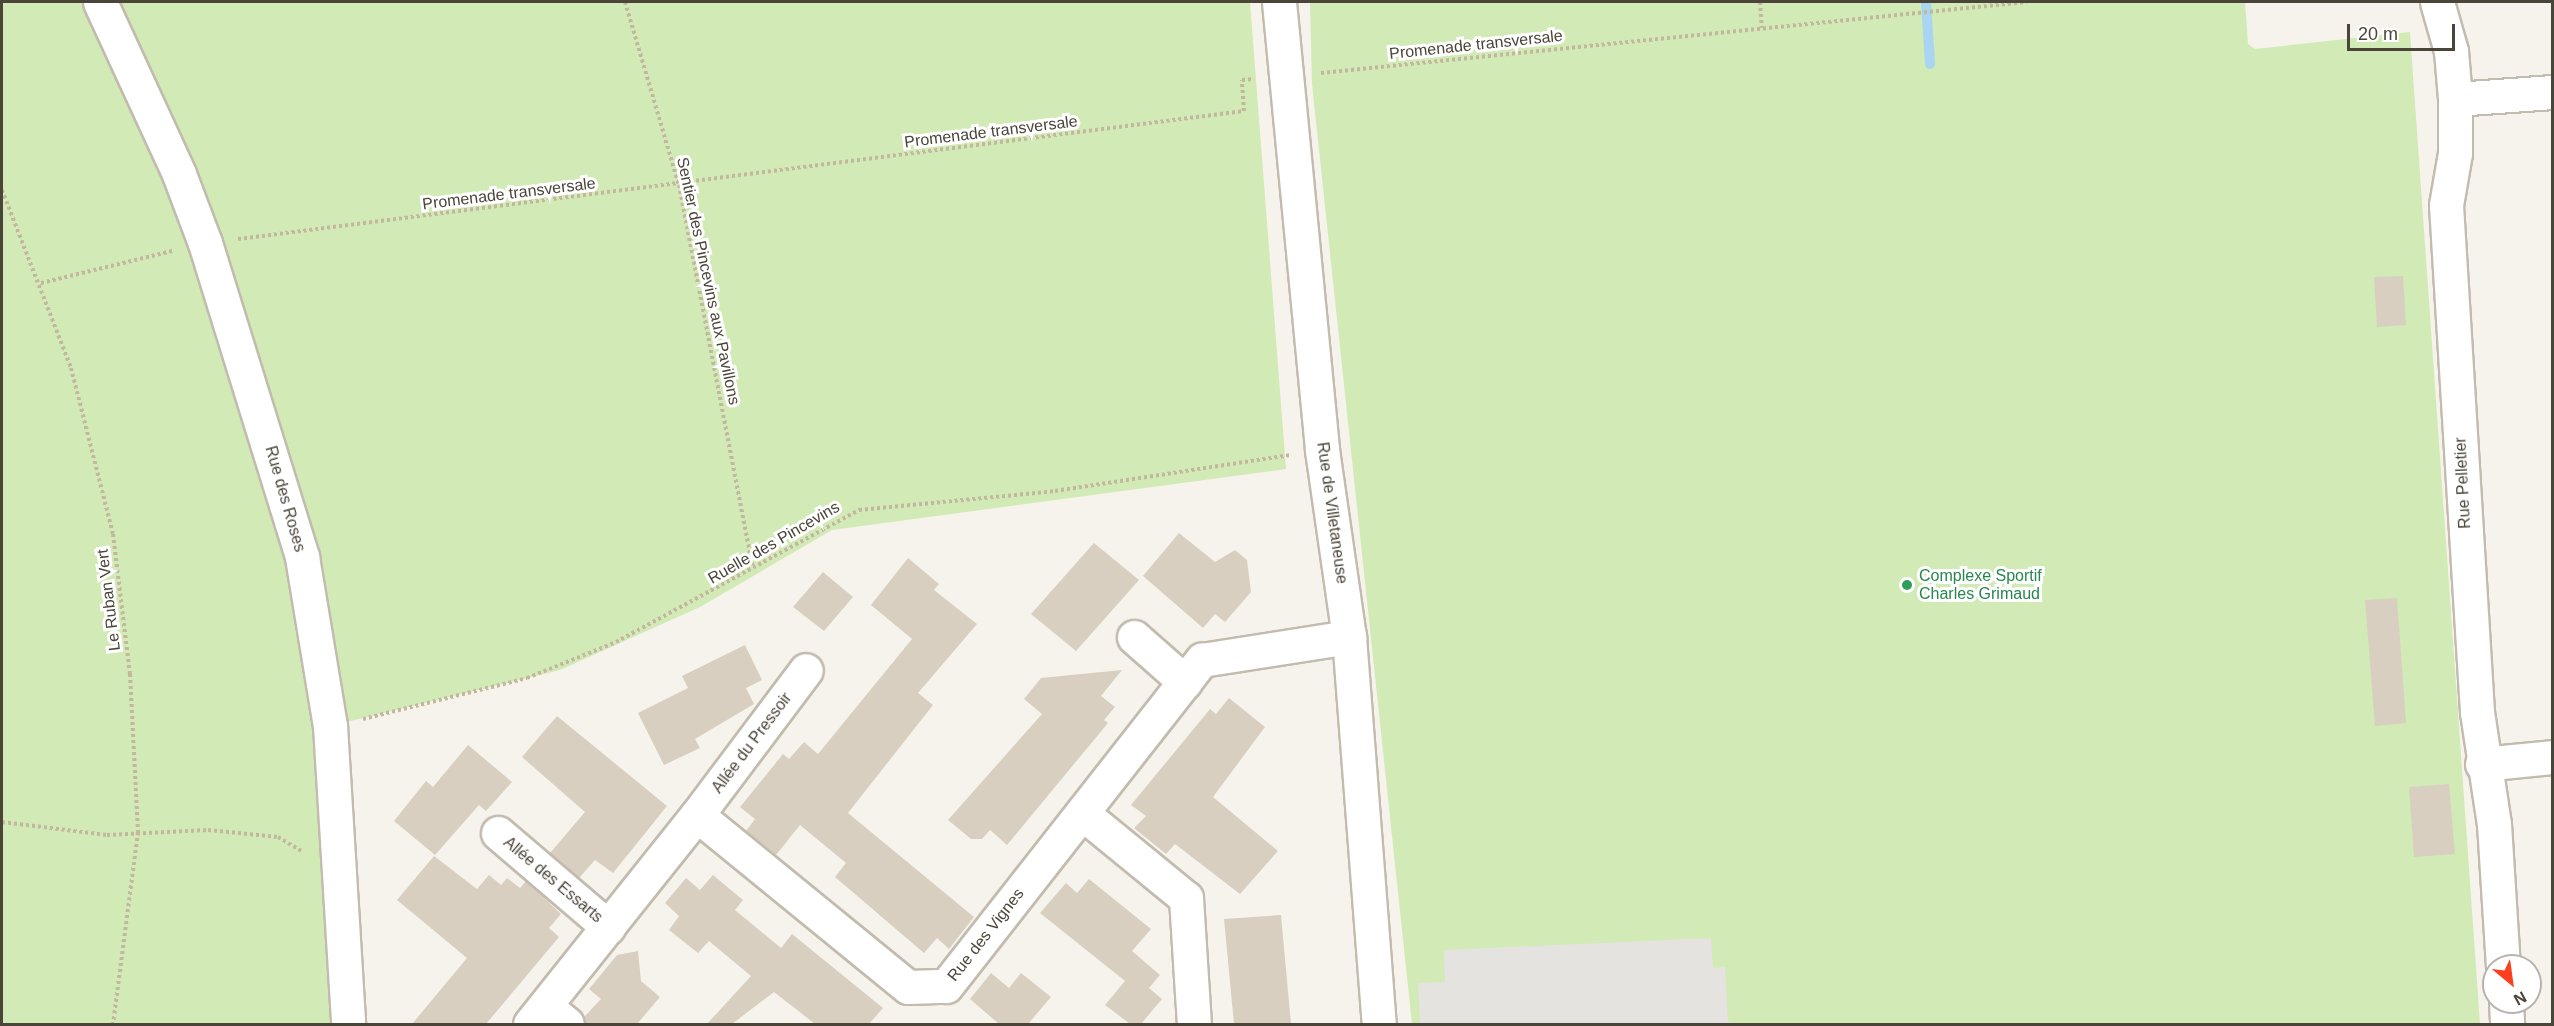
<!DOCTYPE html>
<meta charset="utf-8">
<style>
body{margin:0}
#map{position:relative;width:2554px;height:1026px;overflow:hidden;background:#f6f3ec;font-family:Arial,sans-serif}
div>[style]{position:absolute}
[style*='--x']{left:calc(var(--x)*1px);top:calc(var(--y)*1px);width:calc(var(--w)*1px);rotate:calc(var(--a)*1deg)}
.green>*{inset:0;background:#d2eab5}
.parking>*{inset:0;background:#e5e3e0}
.stream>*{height:10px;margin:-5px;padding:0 5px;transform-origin:5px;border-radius:5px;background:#a9d4f2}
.building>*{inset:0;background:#d8cfc1}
.path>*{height:4px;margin-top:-2px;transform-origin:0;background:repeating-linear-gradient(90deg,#c4b79f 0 3px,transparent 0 6px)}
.roads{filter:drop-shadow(2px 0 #c2bbae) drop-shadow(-2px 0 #c2bbae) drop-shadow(0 2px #c2bbae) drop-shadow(0 -2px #c2bbae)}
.minor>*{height:33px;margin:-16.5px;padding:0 16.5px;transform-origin:16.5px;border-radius:16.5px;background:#fff}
.dots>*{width:16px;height:16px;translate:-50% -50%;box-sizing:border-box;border:3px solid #fff;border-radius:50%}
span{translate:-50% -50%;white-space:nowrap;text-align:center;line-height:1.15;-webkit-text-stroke:6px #fff;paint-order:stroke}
.street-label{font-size:16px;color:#4b4439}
.leisure-label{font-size:16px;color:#27864d}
.left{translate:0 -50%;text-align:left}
.frame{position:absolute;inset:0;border:3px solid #4b4439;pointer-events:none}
.north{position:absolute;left:2482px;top:954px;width:60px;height:60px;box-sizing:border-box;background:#fff;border:2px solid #b7b4b0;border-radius:50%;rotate:151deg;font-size:16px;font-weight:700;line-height:24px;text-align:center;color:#4b4439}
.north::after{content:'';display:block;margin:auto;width:21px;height:27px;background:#fc3f1d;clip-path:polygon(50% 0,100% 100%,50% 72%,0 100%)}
.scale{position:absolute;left:2347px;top:24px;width:108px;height:27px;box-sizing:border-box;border:3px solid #4b4439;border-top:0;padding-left:8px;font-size:18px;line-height:21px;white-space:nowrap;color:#4b4439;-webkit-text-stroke:4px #fff;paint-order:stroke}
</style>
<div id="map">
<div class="green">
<div style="clip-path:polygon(2px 2px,1250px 2px,1286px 469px,832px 530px,700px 607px,560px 670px,330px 726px,343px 1024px,2px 1024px)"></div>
<div style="clip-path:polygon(1310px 2px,2245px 2px,2248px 44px,2255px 49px,2410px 32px,2480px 1024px,1412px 1024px,1312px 84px)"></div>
</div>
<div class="parking">
<div style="clip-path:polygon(1711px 938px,1713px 968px,1725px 967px,1728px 1022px,1748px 1024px,1420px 1024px,1418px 983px,1445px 982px,1444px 950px)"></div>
</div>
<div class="stream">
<div style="--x:1926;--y:2;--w:62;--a:86.3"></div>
</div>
<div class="building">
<div style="clip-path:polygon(2403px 276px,2406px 325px,2377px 327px,2374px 277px)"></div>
<div style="clip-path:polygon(1179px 533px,1215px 562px,1235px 550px,1247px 560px,1251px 592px,1225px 622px,1215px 614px,1203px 628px,1143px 576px)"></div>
<div style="clip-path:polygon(1094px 543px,1139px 580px,1076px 651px,1031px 614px)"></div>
<div style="clip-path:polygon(908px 558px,939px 584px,934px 590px,977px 624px,918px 693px,933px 705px,848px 813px,974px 917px,949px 949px,937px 938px,924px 953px,835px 877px,846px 863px,800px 825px,776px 855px,746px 831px,755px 819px,740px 807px,783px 754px,789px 759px,804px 742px,818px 754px,912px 639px,871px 605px)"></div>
<div style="clip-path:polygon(823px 572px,853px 597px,824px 631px,793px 607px)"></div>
<div style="clip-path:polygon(2397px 598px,2406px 723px,2375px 726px,2365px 600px)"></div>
<div style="clip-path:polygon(745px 645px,762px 680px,746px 688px,754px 704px,695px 739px,700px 748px,664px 765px,638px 713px,688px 688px,682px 676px)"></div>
<div style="clip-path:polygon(1122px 670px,1101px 696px,1115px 707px,1104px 720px,1108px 723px,1007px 845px,990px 830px,982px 839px,971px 839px,948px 820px,1042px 714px,1024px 699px,1041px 678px)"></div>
<div style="clip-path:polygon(1229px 698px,1265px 727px,1213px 797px,1278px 851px,1240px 894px,1175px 844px,1166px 854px,1134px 828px,1146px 816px,1131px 805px,1210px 709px,1216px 714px)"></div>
<div style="clip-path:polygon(557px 716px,667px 806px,613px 873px,595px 860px,579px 878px,550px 853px,585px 812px,522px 757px)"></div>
<div style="clip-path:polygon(468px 745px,512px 782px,486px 811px,479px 805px,435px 855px,394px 821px,426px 781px,433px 787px)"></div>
<div style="clip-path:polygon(2449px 784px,2455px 854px,2414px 857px,2409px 787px)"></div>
<div style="clip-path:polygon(434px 856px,477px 889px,489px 875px,501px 885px,507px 878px,520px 888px,526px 881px,561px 914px,549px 928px,559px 937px,486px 1024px,412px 1024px,467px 958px,397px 900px)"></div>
<div style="clip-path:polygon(713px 875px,743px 900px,735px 910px,781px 948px,792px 934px,883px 1008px,869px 1024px,815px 1024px,774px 992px,732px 1024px,707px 1024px,751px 976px,709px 941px,698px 953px,669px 930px,679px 916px,665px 903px,686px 878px,700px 890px)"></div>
<div style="clip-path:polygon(1089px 879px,1151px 929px,1132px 951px,1160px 975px,1149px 988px,1162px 999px,1141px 1024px,1130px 1024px,1105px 1005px,1125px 981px,1040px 913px,1066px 883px,1077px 893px)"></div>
<div style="clip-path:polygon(1281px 915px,1291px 1024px,1234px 1024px,1224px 919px)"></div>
<div style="clip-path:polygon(638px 951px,641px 981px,660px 997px,637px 1024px,585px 1024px,584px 1017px,601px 999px,589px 989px,617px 955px)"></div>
<div style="clip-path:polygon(991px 973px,1009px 988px,1021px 973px,1051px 997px,1028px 1024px,999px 1024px,970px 999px)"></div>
</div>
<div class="path">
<div style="--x:625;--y:2;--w:191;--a:73.6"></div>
<div style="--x:679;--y:185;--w:390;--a:79.1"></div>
<div style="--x:1760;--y:2;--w:26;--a:86"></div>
<div style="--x:1321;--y:73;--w:709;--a:-5.75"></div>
<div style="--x:2;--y:190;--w:191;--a:68.8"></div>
<div style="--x:71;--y:368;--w:171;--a:75.8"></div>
<div style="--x:113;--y:534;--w:141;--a:83.1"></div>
<div style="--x:130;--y:674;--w:158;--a:87.1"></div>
<div style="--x:138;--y:832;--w:194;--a:97.4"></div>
<div style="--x:238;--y:239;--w:1014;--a:-7.25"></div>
<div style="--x:1244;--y:111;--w:31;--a:-94"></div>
<div style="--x:1242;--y:80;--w:11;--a:-5"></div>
<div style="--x:41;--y:283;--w:135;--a:-13.7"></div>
<div style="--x:363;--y:719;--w:169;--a:-14"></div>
<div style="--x:527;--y:678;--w:96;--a:-22"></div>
<div style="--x:616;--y:642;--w:277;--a:-28.5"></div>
<div style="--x:859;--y:510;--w:197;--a:-5.5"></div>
<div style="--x:1055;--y:491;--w:237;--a:-8.7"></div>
<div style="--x:2;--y:822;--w:106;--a:7.1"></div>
<div style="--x:107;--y:835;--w:101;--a:-2.8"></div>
<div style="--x:208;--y:830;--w:70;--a:5.7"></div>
<div style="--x:278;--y:837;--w:27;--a:31"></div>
</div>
<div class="roads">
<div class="minor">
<div style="--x:100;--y:2;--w:189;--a:65.3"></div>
<div style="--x:179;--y:174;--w:74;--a:69.4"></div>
<div style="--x:205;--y:243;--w:329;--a:72.8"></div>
<div style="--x:302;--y:557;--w:171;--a:80.6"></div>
<div style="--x:330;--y:726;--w:299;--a:86.5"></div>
<div style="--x:1279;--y:2;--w:450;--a:84.5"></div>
<div style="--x:1322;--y:450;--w:189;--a:81.8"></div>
<div style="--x:1349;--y:637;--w:388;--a:85.6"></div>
<div style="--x:2437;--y:2;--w:51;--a:74.1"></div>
<div style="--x:2451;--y:51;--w:48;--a:85.2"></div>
<div style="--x:2455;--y:99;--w:54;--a:90"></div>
<div style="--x:2455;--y:153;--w:53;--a:99.8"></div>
<div style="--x:2446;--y:205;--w:508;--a:86.5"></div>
<div style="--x:2477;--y:712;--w:113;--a:81.4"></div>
<div style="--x:2494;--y:824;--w:142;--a:86.4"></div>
<div style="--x:2455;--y:99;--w:97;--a:-4.1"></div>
<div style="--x:1134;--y:637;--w:68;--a:41.4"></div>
<div style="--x:2482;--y:764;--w:70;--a:-5.7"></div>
<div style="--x:1082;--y:813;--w:134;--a:39.3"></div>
<div style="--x:1186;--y:898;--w:126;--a:86.4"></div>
<div style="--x:697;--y:815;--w:181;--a:-53.1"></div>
<div style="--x:498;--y:833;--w:145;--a:40.5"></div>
<div style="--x:2506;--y:1002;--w:22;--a:87"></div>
<div style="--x:545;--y:1006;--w:28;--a:39"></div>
<div style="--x:530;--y:1024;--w:268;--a:-51.4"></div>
<div style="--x:697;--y:815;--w:272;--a:39.2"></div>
<div style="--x:908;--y:987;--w:38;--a:-2"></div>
<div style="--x:946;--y:986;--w:415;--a:-51.9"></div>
<div style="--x:1202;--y:660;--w:149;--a:-8.9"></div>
</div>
</div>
<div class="dots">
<div style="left:1907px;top:585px;background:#2e9e5b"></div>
</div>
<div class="street-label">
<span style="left:1476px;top:45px;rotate:-6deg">Promenade transversale</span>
<span style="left:991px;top:132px;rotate:-7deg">Promenade transversale</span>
<span style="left:509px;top:194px;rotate:-7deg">Promenade transversale</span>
<span style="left:708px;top:281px;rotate:78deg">Sentier des Pincevins aux Pavillons</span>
<span style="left:2463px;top:483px;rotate:-93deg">Rue Pelletier</span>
<span style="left:285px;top:499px;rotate:74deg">Rue des Roses</span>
<span style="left:1332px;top:513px;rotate:82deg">Rue de Villetaneuse</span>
<span style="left:774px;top:543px;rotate:-30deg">Ruelle des Pincevins</span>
<span style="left:109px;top:600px;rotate:-97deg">Le Ruban Vert</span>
<span style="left:752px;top:743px;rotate:-53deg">Allée du Pressoir</span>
<span style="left:553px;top:880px;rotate:40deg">Allée des Essarts</span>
<span style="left:986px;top:935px;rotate:-52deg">Rue des Vignes</span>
</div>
<div class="leisure-label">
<span class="left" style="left:1919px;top:585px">Complexe Sportif<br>Charles Grimaud</span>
</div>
<div class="frame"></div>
<div class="north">N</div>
<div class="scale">20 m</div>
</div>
